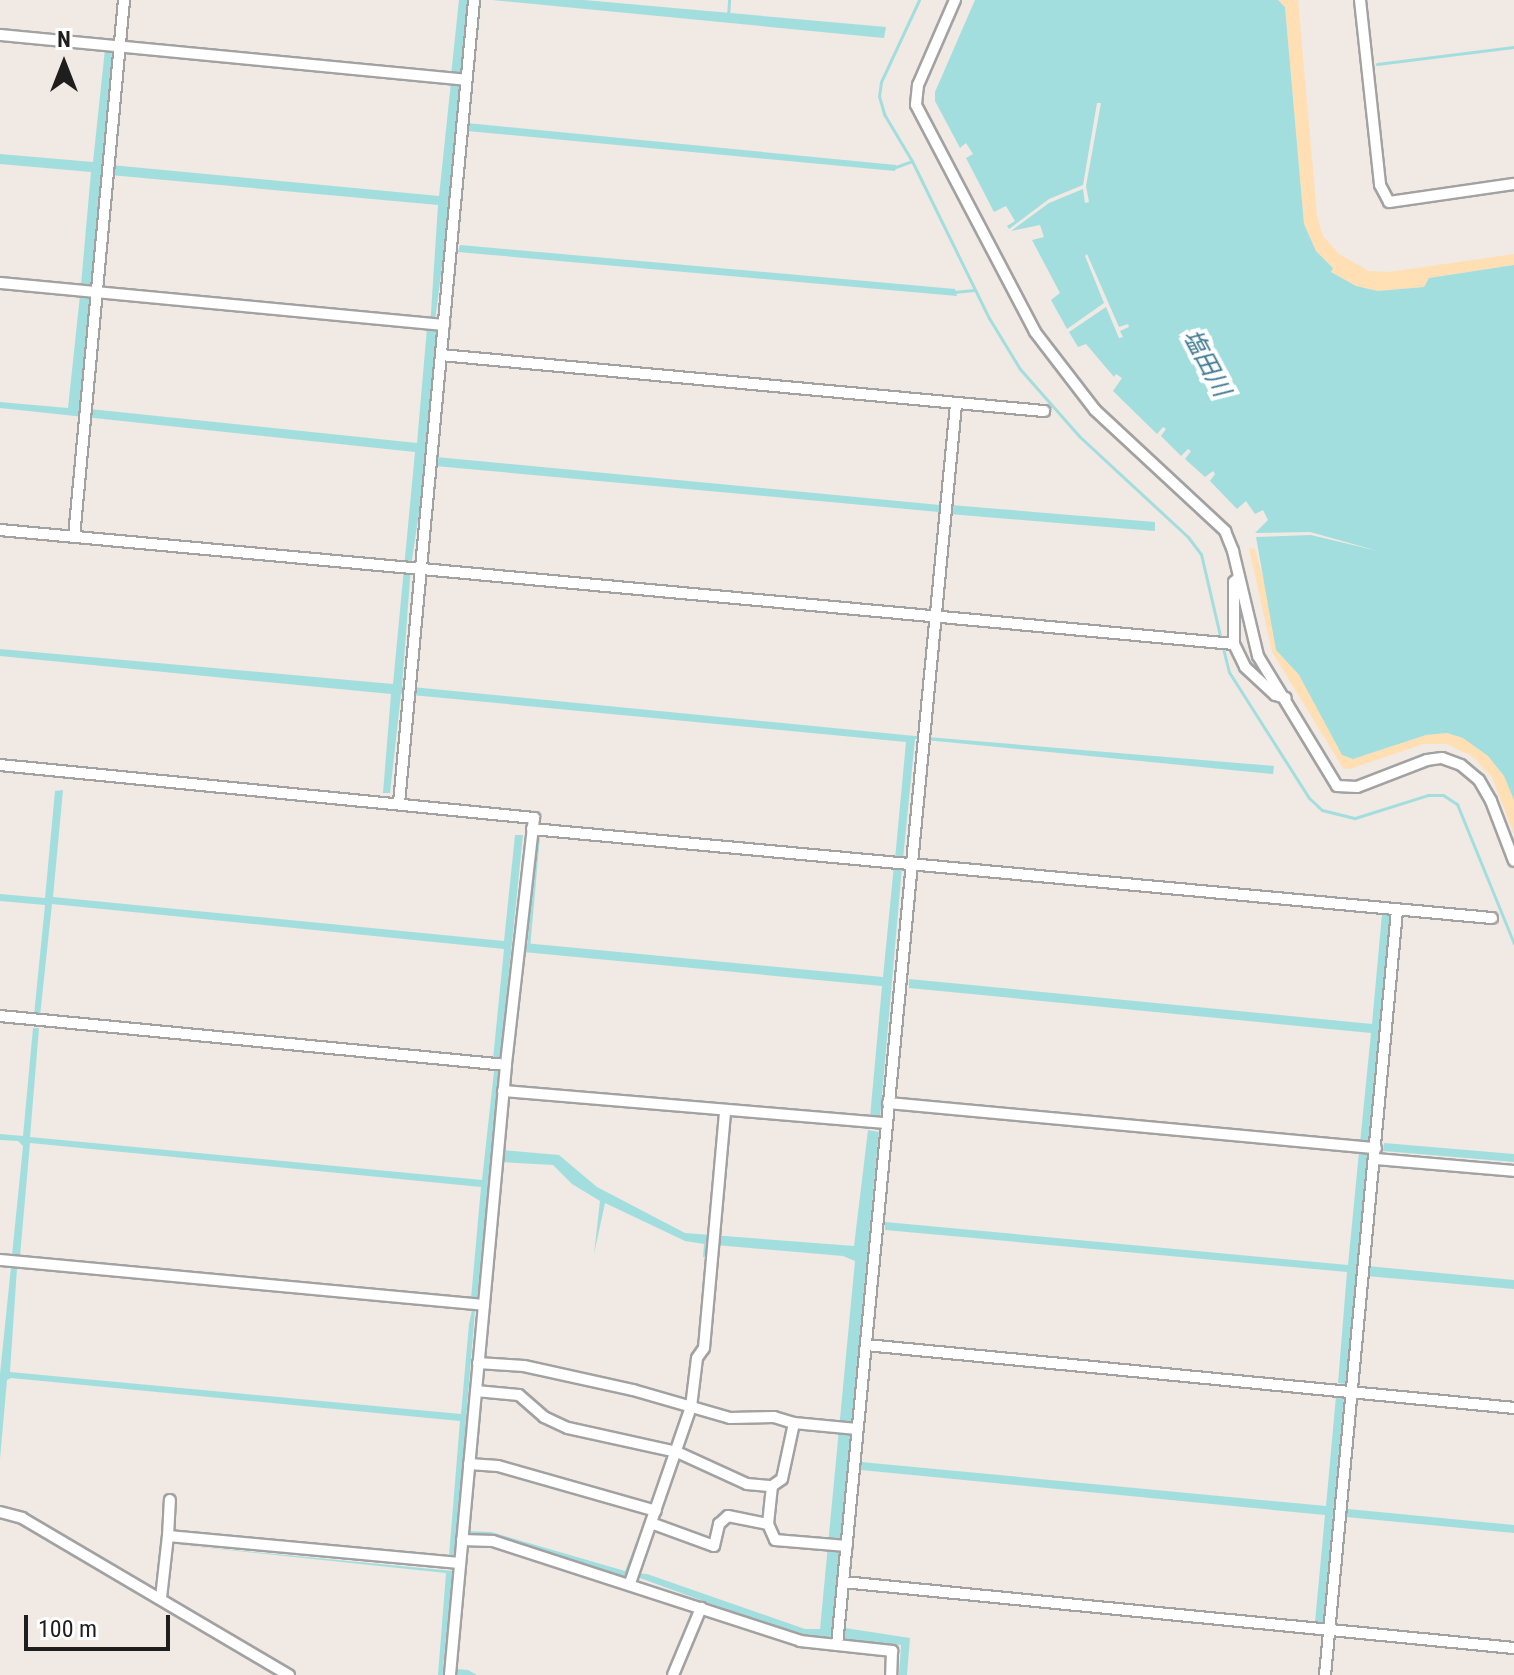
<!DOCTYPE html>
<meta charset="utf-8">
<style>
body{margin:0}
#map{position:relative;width:1514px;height:1675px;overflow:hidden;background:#f0e9e4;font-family:"Roboto Condensed","Noto Sans JP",sans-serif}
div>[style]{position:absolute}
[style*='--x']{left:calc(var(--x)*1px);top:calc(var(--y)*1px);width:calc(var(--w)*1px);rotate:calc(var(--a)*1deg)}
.sand>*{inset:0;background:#ffdfb3}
.water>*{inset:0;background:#a3dedf}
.stream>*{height:3px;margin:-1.5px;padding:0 1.5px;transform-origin:1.5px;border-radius:1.5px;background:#a3dedf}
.roads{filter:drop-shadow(2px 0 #a2a2a2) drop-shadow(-2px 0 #a2a2a2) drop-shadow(0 2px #a2a2a2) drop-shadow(0 -2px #a2a2a2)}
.minor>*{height:10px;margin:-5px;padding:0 5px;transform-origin:5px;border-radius:5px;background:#fff}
span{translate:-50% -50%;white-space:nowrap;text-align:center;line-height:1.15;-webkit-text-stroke:8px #fff;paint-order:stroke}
.water-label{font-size:24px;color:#3d7991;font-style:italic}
.north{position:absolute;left:24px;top:24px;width:80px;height:80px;-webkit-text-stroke:6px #fff;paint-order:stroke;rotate:0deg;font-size:22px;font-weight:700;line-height:32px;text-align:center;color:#1e1e1e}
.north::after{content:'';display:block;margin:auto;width:28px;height:36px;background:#1e1e1e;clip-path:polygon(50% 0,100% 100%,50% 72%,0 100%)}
.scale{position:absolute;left:24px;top:1615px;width:146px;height:36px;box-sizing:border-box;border:4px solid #1e1e1e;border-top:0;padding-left:10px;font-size:24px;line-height:28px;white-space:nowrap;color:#1e1e1e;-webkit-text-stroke:6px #fff;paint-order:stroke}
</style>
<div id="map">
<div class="sand">
<div style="clip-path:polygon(1278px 0,1298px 0,1317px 216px,1323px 236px,1339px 254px,1369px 271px,1389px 272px,1514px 254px,1514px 265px,1429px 278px,1425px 287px,1378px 291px,1356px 286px,1330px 271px,1333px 268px,1316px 251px,1304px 224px,1285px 7px)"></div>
<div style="clip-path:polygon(1249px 548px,1255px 549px,1271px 607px,1276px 650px,1299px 675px,1342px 755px,1353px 759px,1426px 735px,1447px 733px,1463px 738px,1488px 756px,1504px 776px,1514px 800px,1514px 834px,1492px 777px,1472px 756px,1447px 744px,1424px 744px,1350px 769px,1343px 768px,1272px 652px)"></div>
</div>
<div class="water">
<div style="clip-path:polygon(459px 0,468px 0,461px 76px,451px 75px)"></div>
<div style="clip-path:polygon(492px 0,584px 0,886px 27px,884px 38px)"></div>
<div style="clip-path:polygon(975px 0,1278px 0,1285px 7px,1304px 224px,1316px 251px,1333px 268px,1331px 272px,1356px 286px,1378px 291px,1424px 287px,1429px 278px,1514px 265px,1514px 800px,1504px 776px,1488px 756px,1463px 738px,1447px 733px,1426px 735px,1353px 759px,1342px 755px,1299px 675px,1276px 650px,1256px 537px,1311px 535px,1378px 551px,1310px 532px,1255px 533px,1268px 520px,1263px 510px,1255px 514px,1246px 501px,1237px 509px,1210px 481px,1215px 474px,1213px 471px,1205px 477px,1185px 459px,1191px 451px,1188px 449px,1181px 456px,1161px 436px,1166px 429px,1163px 427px,1157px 434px,1113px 391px,1122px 378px,1116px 374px,1114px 377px,1086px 344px,1078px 347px,1069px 332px,1106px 307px,1119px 338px,1123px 337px,1120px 331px,1129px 327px,1128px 324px,1119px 327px,1087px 254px,1085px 256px,1104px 303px,1067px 329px,1051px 300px,1060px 293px,1032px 240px,1044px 237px,1040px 225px,1011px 231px,1049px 203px,1083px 189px,1085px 203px,1089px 202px,1086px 186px,1101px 103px,1097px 103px,1083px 185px,1049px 199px,1009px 229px,1007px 226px,1015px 221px,1006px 206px,994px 212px,966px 158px,973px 154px,966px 143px,960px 148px,935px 101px,935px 92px)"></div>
<div style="clip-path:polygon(105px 49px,112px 50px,105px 174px,102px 175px,91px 286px,81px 285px,91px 172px,0 164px,0 154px,93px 162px)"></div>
<div style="clip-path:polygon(451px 82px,460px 82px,458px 126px,445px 240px,448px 247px,444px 251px,434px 328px,437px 329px,426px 466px,411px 566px,402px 686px,915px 736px,1274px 766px,1273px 774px,915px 739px,903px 859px,895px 859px,906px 742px,401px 694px,390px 793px,383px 793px,391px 694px,0 656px,0 649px,393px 684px,415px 452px,0 408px,0 402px,68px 408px,80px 295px,90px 296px,80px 408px,417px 443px,427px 328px,430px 328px,438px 205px,110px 175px,111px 165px,439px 196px)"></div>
<div style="clip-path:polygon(467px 123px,896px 165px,895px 171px,467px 131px)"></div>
<div style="clip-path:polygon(460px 245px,955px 289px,957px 296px,458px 252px)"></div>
<div style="clip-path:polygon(436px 457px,940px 505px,939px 512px,435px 466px)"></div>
<div style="clip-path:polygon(951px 505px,1155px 522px,1155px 531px,949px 514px)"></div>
<div style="clip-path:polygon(63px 790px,53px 897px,504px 941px,515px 835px,523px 835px,500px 1060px,493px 1059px,504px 949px,52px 904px,40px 1016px,34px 1015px,45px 905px,0 901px,0 894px,45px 898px,55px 791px)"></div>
<div style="clip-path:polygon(894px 865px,902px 867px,880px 1118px,870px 1117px,882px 986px,523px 952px,524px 943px,883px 977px)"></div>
<div style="clip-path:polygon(1382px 914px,1390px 915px,1368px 1144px,1360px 1143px,1371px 1033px,909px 988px,909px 979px,1372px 1024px)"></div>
<div style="clip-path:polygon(33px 1028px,39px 1028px,30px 1137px,482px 1180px,494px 1071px,500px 1071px,477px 1301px,471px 1299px,481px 1187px,30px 1143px,20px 1256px,12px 1255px,23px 1146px,18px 1141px,0 1140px,0 1134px,23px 1136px)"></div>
<div style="clip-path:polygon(868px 1130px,879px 1132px,832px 1626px,910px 1638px,907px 1675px,899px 1675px,901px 1645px,807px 1635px,747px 1617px,637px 1577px,626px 1577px,494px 1538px,466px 1534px,466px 1531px,491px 1532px,625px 1571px,648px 1513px,631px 1573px,647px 1574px,805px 1629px,820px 1629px,855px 1261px,843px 1256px,716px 1245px,707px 1246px,707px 1257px,703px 1257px,704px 1244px,685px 1241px,605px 1203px,594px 1254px,600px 1201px,572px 1184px,553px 1165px,501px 1162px,502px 1150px,559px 1155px,597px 1187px,685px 1233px,854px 1246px)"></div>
<div style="clip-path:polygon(1384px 1143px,1514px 1154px,1514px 1162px,1383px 1151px)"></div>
<div style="clip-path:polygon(1359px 1152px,1368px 1152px,1357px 1265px,1362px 1265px,1360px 1275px,1356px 1275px,1346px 1384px,1338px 1383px,1347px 1272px,885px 1230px,885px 1222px,1348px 1265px)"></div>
<div style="clip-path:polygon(1367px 1266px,1514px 1280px,1514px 1289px,1366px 1276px)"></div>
<div style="clip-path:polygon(11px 1267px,17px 1268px,10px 1372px,461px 1414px,469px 1324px,472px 1310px,475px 1310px,455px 1556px,449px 1556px,460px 1421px,11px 1378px,7px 1380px,0 1459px,0 1374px)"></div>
<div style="clip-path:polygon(1336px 1396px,1344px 1397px,1323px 1623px,1315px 1622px,1325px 1515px,861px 1470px,861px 1462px,1326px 1506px)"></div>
<div style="clip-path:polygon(1348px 1509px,1514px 1525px,1514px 1533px,1346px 1517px)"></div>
<div style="clip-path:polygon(171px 1544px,453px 1571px,443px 1668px,468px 1670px,477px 1675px,438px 1675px,446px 1573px)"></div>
</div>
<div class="stream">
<div style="--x:919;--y:0;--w:90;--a:114.9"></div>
<div style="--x:881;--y:82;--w:14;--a:98"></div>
<div style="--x:879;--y:96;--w:19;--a:74"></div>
<div style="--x:884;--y:114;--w:55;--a:59.2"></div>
<div style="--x:912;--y:161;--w:175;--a:63.9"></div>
<div style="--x:989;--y:318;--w:60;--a:58.7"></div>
<div style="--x:1020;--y:369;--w:89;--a:48.6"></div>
<div style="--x:1079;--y:436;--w:149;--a:42.8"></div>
<div style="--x:1188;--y:537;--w:21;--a:53"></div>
<div style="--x:1201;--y:554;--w:88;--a:76.9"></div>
<div style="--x:728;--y:16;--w:16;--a:-86"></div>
<div style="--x:1377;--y:64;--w:138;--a:-7.1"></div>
<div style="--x:893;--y:168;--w:20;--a:-20"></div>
<div style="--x:954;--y:292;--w:20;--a:-6"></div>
<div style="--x:1223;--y:648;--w:25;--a:76"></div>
<div style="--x:1229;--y:672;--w:149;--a:57.6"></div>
<div style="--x:1309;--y:798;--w:18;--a:43"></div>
<div style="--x:1322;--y:810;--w:34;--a:14"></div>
<div style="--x:1355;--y:818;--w:77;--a:-17.5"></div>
<div style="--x:1428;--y:795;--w:15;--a:0"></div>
<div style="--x:1443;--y:795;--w:17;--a:33"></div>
<div style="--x:1457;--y:804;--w:151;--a:67.8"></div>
<div style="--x:0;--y:770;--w:80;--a:5.7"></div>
<div style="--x:528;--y:948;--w:112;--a:-84.9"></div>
</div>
<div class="roads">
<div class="minor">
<div style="--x:955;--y:0;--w:93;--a:113.5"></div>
<div style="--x:918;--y:85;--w:20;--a:96"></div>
<div style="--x:916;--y:105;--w:256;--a:62.3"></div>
<div style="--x:1035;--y:332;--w:98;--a:52.4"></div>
<div style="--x:1095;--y:410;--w:178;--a:42.9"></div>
<div style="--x:1225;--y:531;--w:22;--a:68"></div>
<div style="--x:1233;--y:551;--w:108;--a:76.6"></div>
<div style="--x:1258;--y:656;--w:152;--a:58.7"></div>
<div style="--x:1337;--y:786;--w:20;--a:3"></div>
<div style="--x:1357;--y:787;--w:75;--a:-21.1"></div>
<div style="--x:1427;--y:760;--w:15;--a:-8"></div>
<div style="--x:1442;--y:758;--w:20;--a:20"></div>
<div style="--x:1461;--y:765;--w:23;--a:40"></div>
<div style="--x:1479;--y:780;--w:24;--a:60"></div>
<div style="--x:1491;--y:801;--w:64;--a:69"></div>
<div style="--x:1360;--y:0;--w:186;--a:83.8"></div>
<div style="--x:1380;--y:185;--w:19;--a:62"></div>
<div style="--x:1389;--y:202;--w:126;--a:-8.2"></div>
<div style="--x:0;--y:35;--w:468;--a:5.5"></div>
<div style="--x:0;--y:283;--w:446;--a:5.4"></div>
<div style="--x:441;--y:355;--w:606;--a:5.31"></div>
<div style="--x:0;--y:530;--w:1239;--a:5.28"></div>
<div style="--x:1234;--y:644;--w:25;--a:64"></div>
<div style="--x:1245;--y:667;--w:41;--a:43"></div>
<div style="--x:1275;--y:695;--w:11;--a:15"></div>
<div style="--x:74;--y:537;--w:539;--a:-84.68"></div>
<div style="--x:1234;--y:644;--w:62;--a:-90"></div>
<div style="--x:1234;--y:582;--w:4;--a:-45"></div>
<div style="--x:0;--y:765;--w:537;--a:5.67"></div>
<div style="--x:534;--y:818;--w:249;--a:96.5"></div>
<div style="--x:506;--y:1065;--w:613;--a:95.25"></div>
<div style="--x:399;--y:803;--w:806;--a:-84.66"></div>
<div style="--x:532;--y:829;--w:964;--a:5.3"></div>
<div style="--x:0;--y:1016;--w:508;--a:5.53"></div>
<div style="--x:503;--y:1091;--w:385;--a:4.8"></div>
<div style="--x:888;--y:1103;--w:490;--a:5.3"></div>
<div style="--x:1375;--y:1159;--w:140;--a:4.9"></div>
<div style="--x:0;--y:1260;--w:486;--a:5.3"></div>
<div style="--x:866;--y:1345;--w:651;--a:5.55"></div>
<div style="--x:478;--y:1363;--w:46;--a:3.7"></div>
<div style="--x:524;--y:1366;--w:112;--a:12.4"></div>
<div style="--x:633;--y:1390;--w:101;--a:16.1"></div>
<div style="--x:730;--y:1418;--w:44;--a:-1.3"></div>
<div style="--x:774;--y:1417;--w:21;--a:17"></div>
<div style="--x:794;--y:1423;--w:63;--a:5.4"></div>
<div style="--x:476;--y:1391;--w:43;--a:5.3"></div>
<div style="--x:519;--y:1395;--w:33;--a:41"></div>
<div style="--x:544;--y:1417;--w:26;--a:25"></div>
<div style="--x:568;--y:1428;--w:112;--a:12.4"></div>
<div style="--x:677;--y:1452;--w:77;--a:24.6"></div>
<div style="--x:747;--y:1484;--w:25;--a:5"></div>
<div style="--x:469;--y:1464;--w:29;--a:4"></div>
<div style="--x:498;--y:1466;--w:164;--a:15.9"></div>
<div style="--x:0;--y:1512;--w:23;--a:15"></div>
<div style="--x:22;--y:1518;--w:310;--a:30.5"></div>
<div style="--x:651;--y:1523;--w:67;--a:20.1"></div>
<div style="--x:714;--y:1546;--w:23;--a:-77"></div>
<div style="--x:719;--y:1524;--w:12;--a:-42"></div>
<div style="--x:728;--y:1516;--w:41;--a:11.3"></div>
<div style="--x:768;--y:1524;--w:17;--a:66"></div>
<div style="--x:775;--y:1540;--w:72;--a:4.8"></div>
<div style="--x:768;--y:1524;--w:38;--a:-84"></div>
<div style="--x:772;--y:1486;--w:12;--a:-35"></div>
<div style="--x:782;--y:1479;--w:57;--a:-77.9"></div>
<div style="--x:168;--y:1536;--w:36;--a:-87"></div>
<div style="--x:462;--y:1540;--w:31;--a:2"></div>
<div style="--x:493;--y:1541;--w:323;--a:18"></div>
<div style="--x:800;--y:1641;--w:93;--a:6.2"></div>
<div style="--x:892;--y:1651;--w:24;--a:92"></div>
<div style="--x:843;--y:1582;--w:674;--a:5.62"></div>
<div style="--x:630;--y:1583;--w:186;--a:-70.9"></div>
<div style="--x:691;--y:1407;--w:49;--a:-83"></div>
<div style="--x:697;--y:1358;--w:12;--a:-55"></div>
<div style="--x:704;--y:1348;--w:237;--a:-84.9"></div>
<div style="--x:161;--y:1598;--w:62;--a:-83.6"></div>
<div style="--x:168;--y:1536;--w:293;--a:5.3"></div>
<div style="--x:837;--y:1645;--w:1247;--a:-84.52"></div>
<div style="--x:673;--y:1675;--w:73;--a:-67.3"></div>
<div style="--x:1325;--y:1675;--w:768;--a:-84.62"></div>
</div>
</div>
<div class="water-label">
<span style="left:1206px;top:363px;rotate:62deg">塩田川</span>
</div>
<div class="north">N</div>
<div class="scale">100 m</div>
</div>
